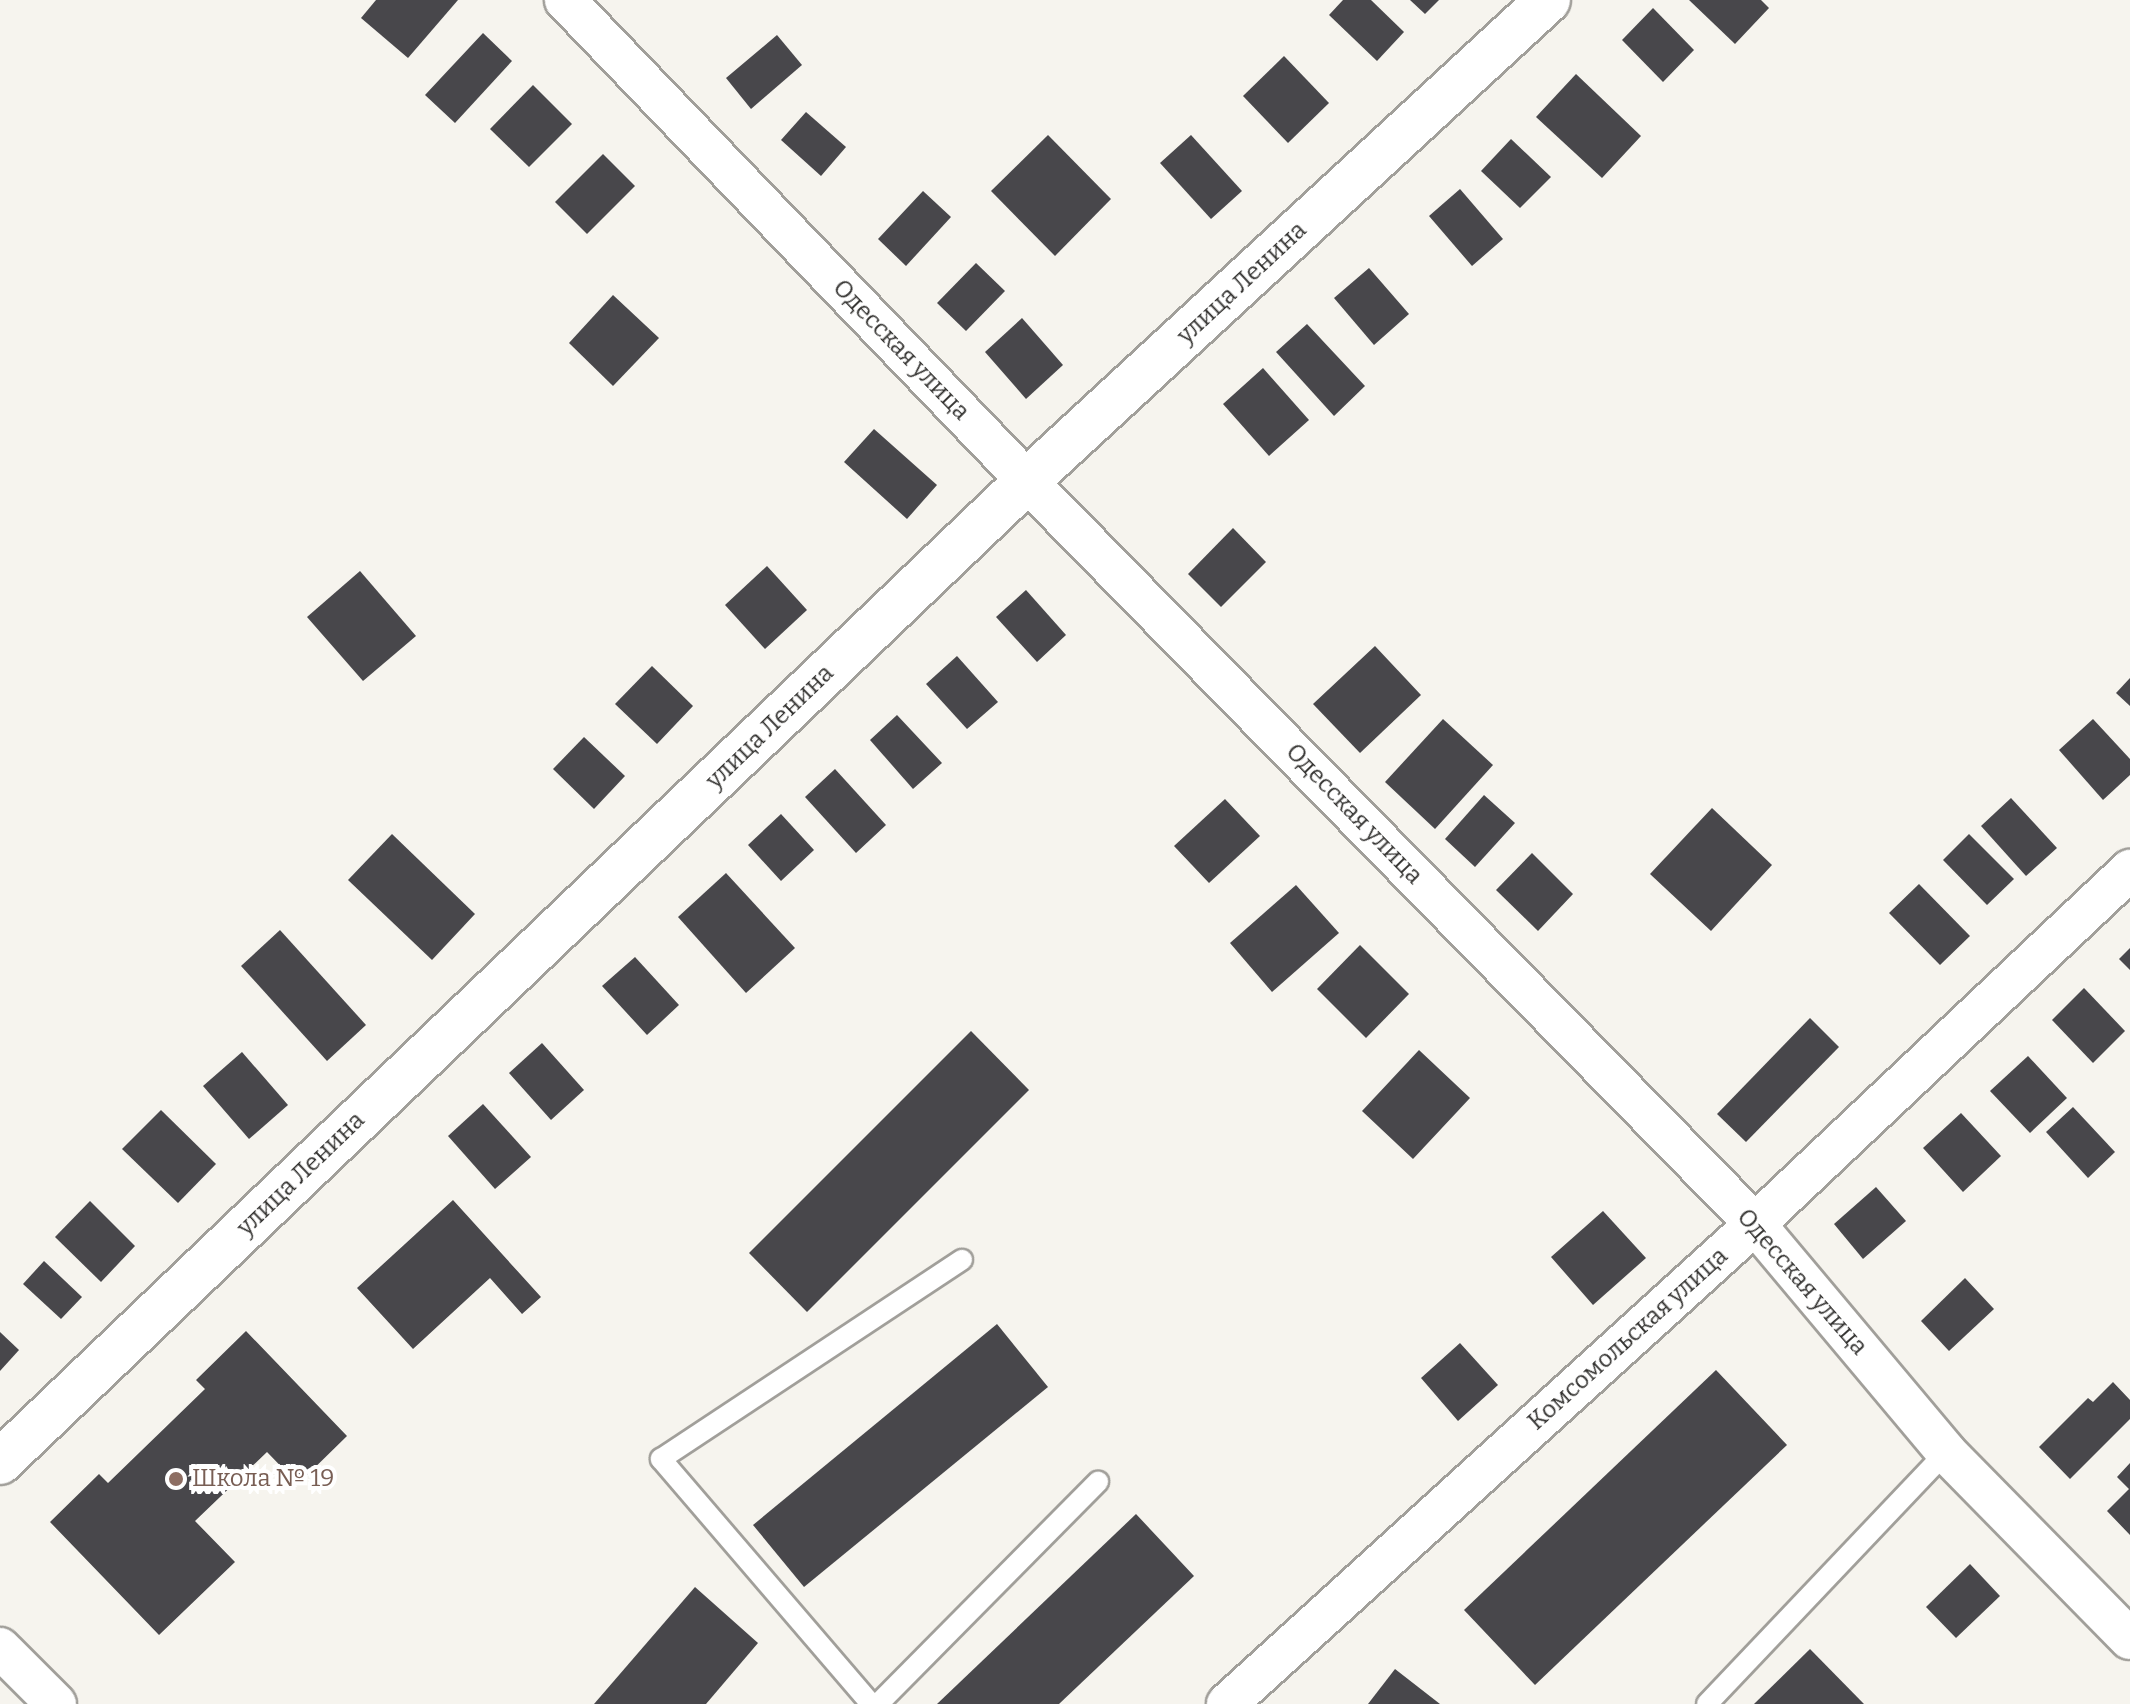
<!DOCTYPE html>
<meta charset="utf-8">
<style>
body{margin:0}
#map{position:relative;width:2130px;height:1704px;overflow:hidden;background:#f6f4ee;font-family:Bitter,serif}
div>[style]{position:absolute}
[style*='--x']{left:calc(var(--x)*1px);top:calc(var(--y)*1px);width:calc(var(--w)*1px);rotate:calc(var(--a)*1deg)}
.building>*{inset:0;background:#48474b}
.roads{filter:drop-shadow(2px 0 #a19f9a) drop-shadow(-2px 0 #a19f9a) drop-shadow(0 2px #a19f9a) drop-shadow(0 -2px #a19f9a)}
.lane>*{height:20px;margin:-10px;padding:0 10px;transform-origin:10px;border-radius:10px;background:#fff}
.street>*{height:40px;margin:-20px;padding:0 20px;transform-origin:20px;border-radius:20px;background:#fff}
.secondary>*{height:44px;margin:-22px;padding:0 22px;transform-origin:22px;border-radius:22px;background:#fff}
.dots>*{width:22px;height:22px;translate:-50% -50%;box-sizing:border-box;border:4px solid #fff;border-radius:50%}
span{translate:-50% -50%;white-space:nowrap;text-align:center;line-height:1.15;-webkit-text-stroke:8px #fff;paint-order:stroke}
.street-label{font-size:24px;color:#32312f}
.education-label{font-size:24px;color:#785e54}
.left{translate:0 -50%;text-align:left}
</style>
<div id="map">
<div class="building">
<div style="clip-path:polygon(376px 0,458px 0,408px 58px,361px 18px)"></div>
<div style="clip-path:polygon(1343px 0,1371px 0,1404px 32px,1377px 61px,1329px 15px)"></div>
<div style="clip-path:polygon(1410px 0,1439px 0,1425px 14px)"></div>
<div style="clip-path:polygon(1689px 0,1761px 0,1769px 8px,1735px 44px)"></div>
<div style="clip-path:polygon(1653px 8px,1694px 50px,1663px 82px,1622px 40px)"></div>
<div style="clip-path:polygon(483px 33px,512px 61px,455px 123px,425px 95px)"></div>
<div style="clip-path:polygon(777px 35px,802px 65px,751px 109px,726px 78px)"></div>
<div style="clip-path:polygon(1284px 56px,1329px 103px,1288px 143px,1243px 96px)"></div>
<div style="clip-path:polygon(1576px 74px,1641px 136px,1602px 178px,1536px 117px)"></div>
<div style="clip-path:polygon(533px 85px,572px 124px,529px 167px,490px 129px)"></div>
<div style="clip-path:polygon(806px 112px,846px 147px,821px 176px,781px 140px)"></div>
<div style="clip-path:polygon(1048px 135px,1111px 199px,1055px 256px,991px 191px)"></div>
<div style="clip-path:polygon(1191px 135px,1242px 191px,1211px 219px,1160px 163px)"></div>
<div style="clip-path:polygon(1511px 139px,1551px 177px,1520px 208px,1481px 171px)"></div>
<div style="clip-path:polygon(603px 154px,635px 186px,587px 234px,555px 202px)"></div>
<div style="clip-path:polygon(1460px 189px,1503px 239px,1472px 266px,1429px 216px)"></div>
<div style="clip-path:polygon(923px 191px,951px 217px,906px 266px,878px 239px)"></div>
<div style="clip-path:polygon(976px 263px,1005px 291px,966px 331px,937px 303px)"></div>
<div style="clip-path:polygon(1369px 268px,1409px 314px,1374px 345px,1334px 298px)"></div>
<div style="clip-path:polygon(613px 295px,659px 338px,613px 386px,569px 343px)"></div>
<div style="clip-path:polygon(1022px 318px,1063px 365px,1026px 399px,985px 352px)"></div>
<div style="clip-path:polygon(1307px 324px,1365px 386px,1334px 416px,1276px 352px)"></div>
<div style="clip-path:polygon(1263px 368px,1309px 420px,1269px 456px,1223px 404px)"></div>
<div style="clip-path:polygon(874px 429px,937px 485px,907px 519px,844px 462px)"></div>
<div style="clip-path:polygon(1233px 528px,1266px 562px,1221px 607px,1188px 574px)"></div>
<div style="clip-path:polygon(767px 566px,807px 610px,765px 649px,725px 605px)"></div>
<div style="clip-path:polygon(360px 571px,416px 636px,363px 681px,307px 617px)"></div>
<div style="clip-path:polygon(1026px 590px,1066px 635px,1037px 662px,996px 617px)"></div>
<div style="clip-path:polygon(1375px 646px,1421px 695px,1360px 753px,1313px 704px)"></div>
<div style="clip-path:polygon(957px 656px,998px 702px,967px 729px,926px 684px)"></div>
<div style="clip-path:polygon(652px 666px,693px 706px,657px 744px,615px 704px)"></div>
<div style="clip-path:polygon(2130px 678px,2130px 706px,2116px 693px)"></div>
<div style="clip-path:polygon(897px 715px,942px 763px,913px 789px,870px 740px)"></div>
<div style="clip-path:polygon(1443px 719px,1493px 765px,1435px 829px,1385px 782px)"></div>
<div style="clip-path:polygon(2093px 719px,2130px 759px,2130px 775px,2103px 800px,2059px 750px)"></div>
<div style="clip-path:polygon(584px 737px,625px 776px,594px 809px,553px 769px)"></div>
<div style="clip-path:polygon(835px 769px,886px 825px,856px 853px,805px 797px)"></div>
<div style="clip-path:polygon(1484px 795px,1515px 823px,1475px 867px,1445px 839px)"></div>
<div style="clip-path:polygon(2011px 798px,2057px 848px,2026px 876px,1981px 826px)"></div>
<div style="clip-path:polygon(1225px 799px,1260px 836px,1209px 883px,1174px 846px)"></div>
<div style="clip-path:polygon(1712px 808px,1772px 865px,1711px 931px,1650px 874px)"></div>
<div style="clip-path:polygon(781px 814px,814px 850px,781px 881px,748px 845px)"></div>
<div style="clip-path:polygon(392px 834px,475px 914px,432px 960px,348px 880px)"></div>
<div style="clip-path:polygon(1969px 834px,2014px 879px,1987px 905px,1943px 860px)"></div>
<div style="clip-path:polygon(1532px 853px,1573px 894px,1538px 931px,1496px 890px)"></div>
<div style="clip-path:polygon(726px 873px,795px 948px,746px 993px,678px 917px)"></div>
<div style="clip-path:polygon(1919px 884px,1970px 936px,1940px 965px,1889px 913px)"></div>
<div style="clip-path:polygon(1296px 885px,1339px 933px,1272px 992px,1230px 943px)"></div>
<div style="clip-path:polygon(280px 930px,366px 1025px,327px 1061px,241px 966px)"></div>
<div style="clip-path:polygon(1360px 945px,1409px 994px,1366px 1038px,1317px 989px)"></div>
<div style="clip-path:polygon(2130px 948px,2130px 970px,2119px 959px)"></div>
<div style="clip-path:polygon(635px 957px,679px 1005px,647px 1035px,602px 986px)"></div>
<div style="clip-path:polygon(2084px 988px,2125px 1031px,2093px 1063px,2052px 1020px)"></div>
<div style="clip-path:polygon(1810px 1018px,1839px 1047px,1746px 1142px,1717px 1114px)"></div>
<div style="clip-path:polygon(971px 1031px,1029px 1090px,807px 1312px,749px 1253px)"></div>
<div style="clip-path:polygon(542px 1043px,584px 1090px,551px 1120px,509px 1073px)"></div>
<div style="clip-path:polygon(1419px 1050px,1470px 1098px,1413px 1159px,1362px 1111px)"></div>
<div style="clip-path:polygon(242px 1052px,288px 1105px,249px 1139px,203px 1086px)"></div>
<div style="clip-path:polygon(2028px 1056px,2067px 1098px,2030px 1133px,1990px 1091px)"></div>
<div style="clip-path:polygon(483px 1104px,531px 1157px,495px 1189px,448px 1136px)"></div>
<div style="clip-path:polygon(2073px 1107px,2115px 1152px,2088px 1178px,2046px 1132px)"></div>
<div style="clip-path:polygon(161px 1110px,216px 1164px,178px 1203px,122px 1149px)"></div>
<div style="clip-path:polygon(1961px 1113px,2001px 1156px,1963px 1192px,1923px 1148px)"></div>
<div style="clip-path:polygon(1876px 1187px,1906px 1221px,1863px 1259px,1834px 1224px)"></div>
<div style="clip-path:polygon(453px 1200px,541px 1297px,522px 1314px,490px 1278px,413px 1349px,357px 1288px)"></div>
<div style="clip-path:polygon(90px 1201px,135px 1246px,101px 1282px,55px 1237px)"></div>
<div style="clip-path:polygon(1603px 1211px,1646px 1258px,1593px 1305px,1551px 1257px)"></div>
<div style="clip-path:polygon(44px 1261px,82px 1297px,61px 1319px,23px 1284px)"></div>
<div style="clip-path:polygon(1965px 1278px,1994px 1309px,1949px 1351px,1921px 1321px)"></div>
<div style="clip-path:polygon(997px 1324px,1048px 1387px,804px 1587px,753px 1525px)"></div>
<div style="clip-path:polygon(246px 1331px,347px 1436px,298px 1484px,267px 1452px,195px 1521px,235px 1562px,159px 1635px,50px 1522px,99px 1474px,108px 1483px,205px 1389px,196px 1380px)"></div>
<div style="clip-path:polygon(0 1332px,19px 1350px,0 1371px)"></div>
<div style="clip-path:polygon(1460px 1343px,1498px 1385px,1458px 1421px,1421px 1378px)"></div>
<div style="clip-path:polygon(1716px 1370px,1787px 1445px,1535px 1685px,1464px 1610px)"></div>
<div style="clip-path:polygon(2113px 1382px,2130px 1400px,2130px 1419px,2070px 1479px,2039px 1447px,2088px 1398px,2093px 1402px)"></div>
<div style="clip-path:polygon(2130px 1463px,2130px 1535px,2107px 1511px,2129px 1489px,2117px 1477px)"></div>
<div style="clip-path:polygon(1136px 1514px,1194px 1576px,1059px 1704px,937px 1704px)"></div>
<div style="clip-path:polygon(1970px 1564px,2000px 1596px,1956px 1638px,1926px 1607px)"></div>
<div style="clip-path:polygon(695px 1587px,758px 1643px,706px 1704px,594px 1704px)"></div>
<div style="clip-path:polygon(1810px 1649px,1864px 1704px,1754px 1704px)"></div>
<div style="clip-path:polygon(1395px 1669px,1440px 1704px,1368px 1704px)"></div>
</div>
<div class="roads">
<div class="lane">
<div style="--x:871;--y:1704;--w:323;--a:-130.6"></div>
<div style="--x:661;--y:1459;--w:361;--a:-33.5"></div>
<div style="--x:878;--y:1704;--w:313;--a:-45.3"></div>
<div style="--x:1707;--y:1704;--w:347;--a:-46.5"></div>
</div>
<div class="street">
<div style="--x:565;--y:0;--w:667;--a:46.15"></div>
<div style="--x:1027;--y:481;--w:1040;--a:45.58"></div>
<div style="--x:1755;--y:1224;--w:297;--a:50"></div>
<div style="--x:1946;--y:1452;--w:262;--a:45.5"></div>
<div style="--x:0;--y:1648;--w:79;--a:45"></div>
<div style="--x:1227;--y:1704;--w:714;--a:-42.27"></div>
<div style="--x:1755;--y:1224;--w:516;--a:-43.35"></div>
</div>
<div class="secondary">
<div style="--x:0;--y:1462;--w:1420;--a:-43.69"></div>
<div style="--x:1027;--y:481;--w:709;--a:-42.71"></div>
</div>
</div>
<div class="dots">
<div style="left:176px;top:1479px;background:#8d6e63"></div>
</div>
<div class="street-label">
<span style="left:1242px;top:283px;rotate:-43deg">улица Ленина</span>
<span style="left:901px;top:350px;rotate:46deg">Одесская улица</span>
<span style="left:770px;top:727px;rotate:-44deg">улица Ленина</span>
<span style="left:1354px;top:814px;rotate:46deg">Одесская улица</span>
<span style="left:301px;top:1174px;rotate:-44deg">улица Ленина</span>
<span style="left:1802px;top:1282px;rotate:49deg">Одесская улица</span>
<span style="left:1628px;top:1339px;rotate:-42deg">Комсомольская улица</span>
</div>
<div class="education-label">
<span class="left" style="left:192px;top:1479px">Школа № 19</span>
</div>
</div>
